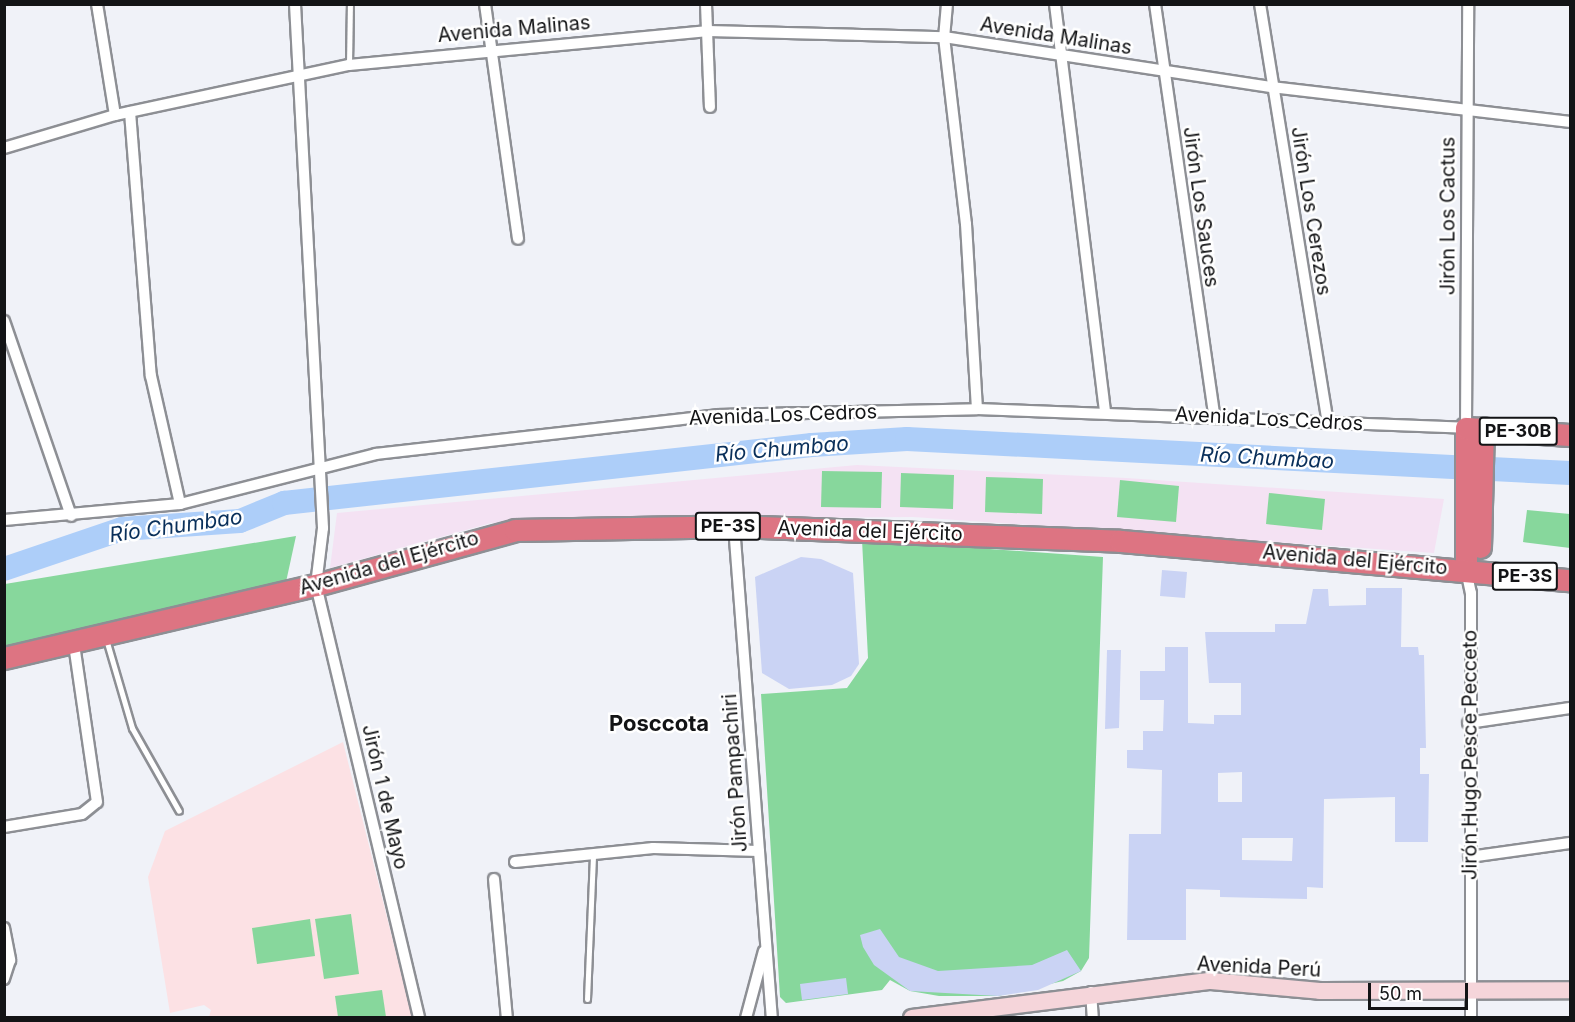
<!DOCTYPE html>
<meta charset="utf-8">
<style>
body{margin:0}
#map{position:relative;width:1575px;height:1022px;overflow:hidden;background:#f0f2f8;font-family:Inter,sans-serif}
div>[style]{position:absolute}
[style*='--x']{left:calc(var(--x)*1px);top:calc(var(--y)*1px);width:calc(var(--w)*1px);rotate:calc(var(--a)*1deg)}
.industrial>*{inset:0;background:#f4e2f3}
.education>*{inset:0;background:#fce1e4}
.green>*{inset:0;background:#87d79c}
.river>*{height:24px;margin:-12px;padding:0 12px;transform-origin:12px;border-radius:12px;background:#adcef9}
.building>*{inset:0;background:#cad3f4}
.roads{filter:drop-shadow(2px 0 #8d8f94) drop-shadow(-2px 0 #8d8f94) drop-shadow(0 2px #8d8f94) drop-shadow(0 -2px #8d8f94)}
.lane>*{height:5px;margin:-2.5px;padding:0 2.5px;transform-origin:2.5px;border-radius:2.5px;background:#fff}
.street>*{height:10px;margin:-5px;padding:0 5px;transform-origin:5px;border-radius:5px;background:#fff}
.secondary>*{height:16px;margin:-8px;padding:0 8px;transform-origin:8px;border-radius:8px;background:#f5d5da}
.highway>*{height:21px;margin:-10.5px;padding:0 10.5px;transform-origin:10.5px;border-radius:10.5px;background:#dd7482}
span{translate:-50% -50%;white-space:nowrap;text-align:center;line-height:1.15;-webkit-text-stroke:5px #fff;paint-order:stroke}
.shield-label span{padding:2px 4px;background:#fff;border:2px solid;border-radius:4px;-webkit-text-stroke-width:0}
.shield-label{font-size:18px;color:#131416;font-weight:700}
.street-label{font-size:20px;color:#131416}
.water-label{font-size:21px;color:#092f5a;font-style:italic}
.quarter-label{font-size:22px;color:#131416;font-weight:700}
.frame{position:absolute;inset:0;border:6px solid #131416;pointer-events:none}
.scale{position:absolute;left:1368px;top:983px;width:100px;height:27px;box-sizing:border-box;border:3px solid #131416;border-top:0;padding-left:8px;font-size:18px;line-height:21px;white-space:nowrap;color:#131416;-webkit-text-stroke:4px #fff;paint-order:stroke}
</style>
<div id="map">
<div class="industrial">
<div style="clip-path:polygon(857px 465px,1126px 478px,1444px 499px,1434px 553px,913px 517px,656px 519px,491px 523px,330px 568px,337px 513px)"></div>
</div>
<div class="education">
<div style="clip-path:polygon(343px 742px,412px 1017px,209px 1017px,211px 1010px,204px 1005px,170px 1013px,148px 877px,165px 831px)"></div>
</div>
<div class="green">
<div style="clip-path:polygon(822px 471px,882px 472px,881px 508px,821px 507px)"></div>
<div style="clip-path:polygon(901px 473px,954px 475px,953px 509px,900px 507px)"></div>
<div style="clip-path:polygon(986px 477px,1043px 479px,1042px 514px,985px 512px)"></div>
<div style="clip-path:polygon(1120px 480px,1179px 486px,1176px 522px,1117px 517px)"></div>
<div style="clip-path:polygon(1269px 493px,1325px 499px,1322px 530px,1266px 524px)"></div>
<div style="clip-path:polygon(1527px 510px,1570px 514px,1570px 548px,1523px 542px)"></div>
<div style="clip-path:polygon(296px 536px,286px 582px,5px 646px,5px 584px)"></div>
<div style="clip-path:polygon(862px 540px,1103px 557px,1089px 958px,1081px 971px,1063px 981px,998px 996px,939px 996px,910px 991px,890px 980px,882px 990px,786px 1003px,780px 997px,761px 694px,847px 688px,868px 658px)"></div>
<div style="clip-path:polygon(351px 914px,359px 974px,324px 979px,315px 919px)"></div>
<div style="clip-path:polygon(310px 919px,315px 956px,257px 964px,252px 928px)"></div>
<div style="clip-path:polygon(382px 990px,386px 1017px,338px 1017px,335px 996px)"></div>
</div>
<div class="river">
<div style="--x:4;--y:569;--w:125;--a:-18.7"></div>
<div style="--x:122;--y:529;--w:118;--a:-3.9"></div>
<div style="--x:240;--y:521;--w:48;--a:-22.2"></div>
<div style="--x:284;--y:503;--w:531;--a:-6.27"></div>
<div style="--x:812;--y:445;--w:95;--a:-3.6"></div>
<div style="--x:907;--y:439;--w:664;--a:2.94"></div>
</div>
<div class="building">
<div style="clip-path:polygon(801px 557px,821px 559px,853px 573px,859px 664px,851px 676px,832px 685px,789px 689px,762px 673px,755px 577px)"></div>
<div style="clip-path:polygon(1162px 570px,1187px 572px,1185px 598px,1160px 596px)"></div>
<div style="clip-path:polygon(evenodd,1366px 588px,1402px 588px,1401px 647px,1418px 647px,1419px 655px,1424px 655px,1426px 748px,1420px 748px,1420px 774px,1429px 774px,1428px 842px,1395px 842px,1395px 797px,1324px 799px,1323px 888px,1307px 887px,1307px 899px,1220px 897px,1220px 890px,1186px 889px,1186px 940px,1127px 940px,1129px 834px,1161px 834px,1162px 770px,1127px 768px,1127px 750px,1143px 750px,1143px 731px,1163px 731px,1164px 700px,1140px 700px,1140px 671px,1165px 671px,1165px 647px,1188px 647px,1188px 723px,1214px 724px,1214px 715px,1241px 715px,1241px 683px,1209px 683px,1205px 632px,1275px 632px,1275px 624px,1306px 624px,1313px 589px,1328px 589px,1329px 606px,1366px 605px,1366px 588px,1242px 772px,1242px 802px,1218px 802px,1218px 773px,1242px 772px,1366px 588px,1242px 838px,1293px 838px,1292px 861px,1242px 860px,1242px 838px)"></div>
<div style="clip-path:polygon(1107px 650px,1121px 650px,1119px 728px,1105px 729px)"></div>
<div style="clip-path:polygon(880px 929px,899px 957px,938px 971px,1032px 965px,1067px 950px,1081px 971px,1038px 990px,998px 996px,910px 991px,874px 965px,863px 947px,860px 935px)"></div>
<div style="clip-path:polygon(846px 978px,848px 994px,802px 1000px,800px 984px)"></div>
</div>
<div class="roads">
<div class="lane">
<div style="--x:349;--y:65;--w:61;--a:-89.1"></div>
<div style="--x:106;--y:639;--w:93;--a:73.7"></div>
<div style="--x:132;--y:728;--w:95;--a:60.5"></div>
<div style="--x:587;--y:999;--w:146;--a:-87.6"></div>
</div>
<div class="street">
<div style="--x:97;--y:4;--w:112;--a:80.8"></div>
<div style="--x:295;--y:4;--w:525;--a:86.94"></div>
<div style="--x:323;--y:528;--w:57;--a:97"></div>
<div style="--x:316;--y:585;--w:445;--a:76.6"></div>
<div style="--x:485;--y:4;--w:237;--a:82"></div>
<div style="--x:706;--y:4;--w:103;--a:87.8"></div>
<div style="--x:947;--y:4;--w:33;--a:95"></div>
<div style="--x:944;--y:37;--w:188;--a:83.3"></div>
<div style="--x:966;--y:224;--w:185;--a:86.6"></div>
<div style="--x:1055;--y:4;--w:411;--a:83"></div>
<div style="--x:1155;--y:4;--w:415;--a:81.8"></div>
<div style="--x:1260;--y:4;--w:424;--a:80.8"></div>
<div style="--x:130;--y:112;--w:265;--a:85.5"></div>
<div style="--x:151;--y:376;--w:131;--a:77.2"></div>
<div style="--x:4;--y:148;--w:116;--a:-16.6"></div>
<div style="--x:115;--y:115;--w:239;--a:-12.1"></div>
<div style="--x:349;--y:65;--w:361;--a:-5.4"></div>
<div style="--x:708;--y:31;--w:236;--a:1.5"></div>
<div style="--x:944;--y:37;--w:332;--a:8.7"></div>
<div style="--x:1272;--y:87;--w:300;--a:6.7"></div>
<div style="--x:4;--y:321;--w:206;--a:71"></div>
<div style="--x:4;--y:520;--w:177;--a:-5.2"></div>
<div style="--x:180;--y:504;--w:202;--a:-14.3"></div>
<div style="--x:376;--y:454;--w:345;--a:-6.5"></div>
<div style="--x:719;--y:415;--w:258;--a:-1.3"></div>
<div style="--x:977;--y:409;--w:489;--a:2.2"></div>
<div style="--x:1466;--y:428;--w:424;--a:-89.7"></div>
<div style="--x:734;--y:526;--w:493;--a:85.6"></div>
<div style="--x:1466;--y:570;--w:24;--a:78"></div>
<div style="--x:1471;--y:593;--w:425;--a:90"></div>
<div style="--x:1468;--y:723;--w:103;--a:-8.4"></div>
<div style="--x:4;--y:827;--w:79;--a:-9.5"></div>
<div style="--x:82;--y:814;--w:19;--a:-39"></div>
<div style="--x:97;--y:802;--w:160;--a:-98.3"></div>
<div style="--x:1469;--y:857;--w:102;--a:-7.9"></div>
<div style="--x:515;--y:862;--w:139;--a:-5.8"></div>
<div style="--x:653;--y:848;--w:106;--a:1.6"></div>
<div style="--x:494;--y:879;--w:140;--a:84.7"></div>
<div style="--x:4;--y:928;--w:33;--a:79"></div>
<div style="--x:10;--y:960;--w:20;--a:108"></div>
<div style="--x:1091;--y:992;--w:26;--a:86"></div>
<div style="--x:746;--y:1018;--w:69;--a:-75"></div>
</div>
<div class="secondary">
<div style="--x:912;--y:1018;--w:301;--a:-7.1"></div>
<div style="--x:1211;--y:981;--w:109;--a:5.2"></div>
<div style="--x:1320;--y:991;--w:250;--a:-0.2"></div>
</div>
<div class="highway">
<div style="--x:1480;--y:547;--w:119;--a:-88.6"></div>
<div style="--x:1466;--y:570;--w:142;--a:-90"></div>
<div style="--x:1466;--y:428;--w:104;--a:3.9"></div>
<div style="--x:4;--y:658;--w:320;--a:-13.2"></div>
<div style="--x:316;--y:585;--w:206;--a:-15.4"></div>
<div style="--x:515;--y:530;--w:219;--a:-1"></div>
<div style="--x:734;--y:526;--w:386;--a:2.2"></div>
<div style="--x:1120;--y:541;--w:452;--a:5"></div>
</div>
</div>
<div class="shield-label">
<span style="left:1518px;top:431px">PE-30B</span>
<span style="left:728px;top:526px">PE-3S</span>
<span style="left:1525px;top:576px">PE-3S</span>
</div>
<div class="street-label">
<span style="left:514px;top:29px;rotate:-5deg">Avenida Malinas</span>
<span style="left:1056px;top:36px;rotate:9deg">Avenida Malinas</span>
<span style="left:1201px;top:207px;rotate:82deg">Jirón Los Sauces</span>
<span style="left:1311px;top:211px;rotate:81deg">Jirón Los Cerezos</span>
<span style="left:1448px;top:216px;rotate:-90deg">Jirón Los Cactus</span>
<span style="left:783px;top:415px;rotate:-2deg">Avenida Los Cedros</span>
<span style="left:1269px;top:419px;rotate:3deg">Avenida Los Cedros</span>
<span style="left:870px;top:531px;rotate:2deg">Avenida del Ejército</span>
<span style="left:1355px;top:560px;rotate:5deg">Avenida del Ejército</span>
<span style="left:389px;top:563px;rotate:-16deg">Avenida del Ejército</span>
<span style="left:1470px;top:755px;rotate:-90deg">Jirón Hugo Pesce Pecceto</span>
<span style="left:735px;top:773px;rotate:-94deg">Jirón Pampachiri</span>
<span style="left:385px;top:797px;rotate:77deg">Jirón 1 de Mayo</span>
<span style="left:1259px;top:967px;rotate:3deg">Avenida Perú</span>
</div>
<div class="water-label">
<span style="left:782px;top:449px;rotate:-5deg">Río Chumbao</span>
<span style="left:1267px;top:458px;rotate:3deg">Río Chumbao</span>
<span style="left:176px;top:526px;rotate:-8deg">Río Chumbao</span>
</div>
<div class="quarter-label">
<span style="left:659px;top:724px">Posccota</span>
</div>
<div class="frame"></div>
<div class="scale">50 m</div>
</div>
